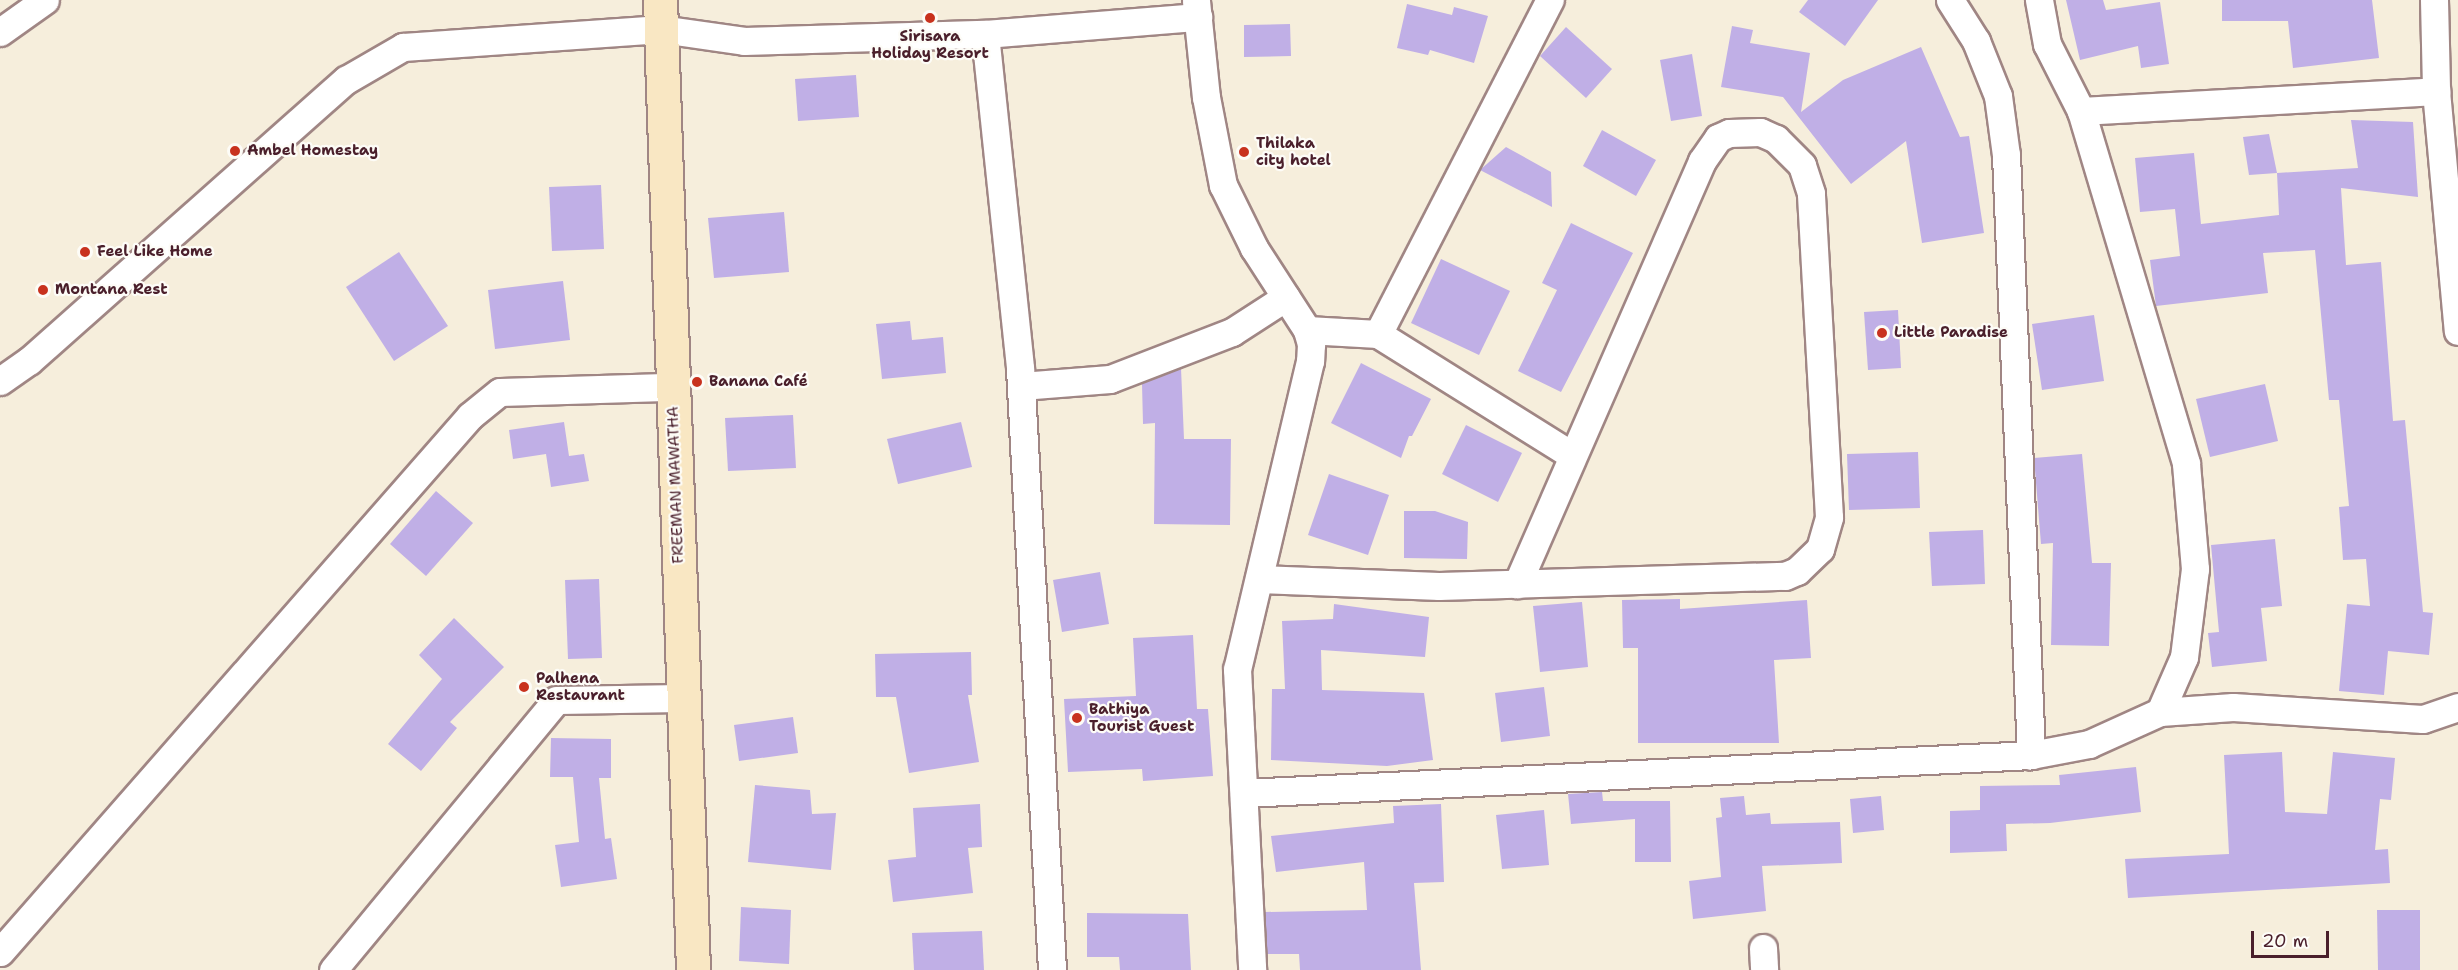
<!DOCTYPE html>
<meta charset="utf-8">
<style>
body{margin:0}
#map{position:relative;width:2458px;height:970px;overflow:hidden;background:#f6eedc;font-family:"Shantell Sans",sans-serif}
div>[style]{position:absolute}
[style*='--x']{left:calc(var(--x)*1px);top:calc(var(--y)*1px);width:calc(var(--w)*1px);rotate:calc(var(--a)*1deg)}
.building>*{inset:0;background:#c0afe6}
.roads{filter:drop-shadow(2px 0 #a08684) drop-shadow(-2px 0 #a08684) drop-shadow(0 2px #a08684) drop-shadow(0 -2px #a08684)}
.street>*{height:27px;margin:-13.5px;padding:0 13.5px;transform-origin:13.5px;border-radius:13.5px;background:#fff}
.secondary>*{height:33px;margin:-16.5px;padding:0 16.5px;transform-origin:16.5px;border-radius:16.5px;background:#f9e7c3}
.dots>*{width:16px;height:16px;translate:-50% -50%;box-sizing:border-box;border:3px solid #fdfcf7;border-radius:50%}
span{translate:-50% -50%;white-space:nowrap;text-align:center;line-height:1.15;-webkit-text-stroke:4.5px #fdfcf7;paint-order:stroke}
.poi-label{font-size:15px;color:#4a1f2b;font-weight:700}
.left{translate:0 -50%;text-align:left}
.street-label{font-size:15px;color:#4a1f2b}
.scale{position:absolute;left:2251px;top:931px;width:78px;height:27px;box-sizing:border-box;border:3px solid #4a1f2b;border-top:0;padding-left:8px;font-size:18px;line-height:21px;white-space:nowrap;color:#4a1f2b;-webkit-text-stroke:4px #fdfcf7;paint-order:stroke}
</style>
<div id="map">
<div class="building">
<div style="clip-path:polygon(1808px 0,1878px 0,1845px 46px,1799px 12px)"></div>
<div style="clip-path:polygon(2066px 0,2103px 0,2106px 10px,2160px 2px,2169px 64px,2141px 68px,2138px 46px,2080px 60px)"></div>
<div style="clip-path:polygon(2222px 0,2372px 0,2379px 58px,2293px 68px,2288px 21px,2222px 21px)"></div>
<div style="clip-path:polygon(1407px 4px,1452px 15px,1454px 7px,1488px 16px,1474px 63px,1430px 50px,1428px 55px,1397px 48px)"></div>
<div style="clip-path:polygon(1290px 24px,1291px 56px,1244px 57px,1244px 25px)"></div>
<div style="clip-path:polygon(1732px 26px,1753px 30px,1750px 43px,1810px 53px,1801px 112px,1843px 80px,1921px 47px,1960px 137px,1969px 136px,1984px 233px,1922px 243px,1906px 141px,1851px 184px,1783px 97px,1721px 87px)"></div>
<div style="clip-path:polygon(1566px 27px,1612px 69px,1586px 98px,1540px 56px)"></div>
<div style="clip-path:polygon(1692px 54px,1702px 116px,1671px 121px,1660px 60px)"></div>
<div style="clip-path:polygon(856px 75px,859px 117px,798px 121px,795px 79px)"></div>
<div style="clip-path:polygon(2351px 120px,2413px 122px,2418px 197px,2341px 188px,2346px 265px,2381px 262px,2393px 421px,2405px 420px,2423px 612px,2433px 613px,2429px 655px,2388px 651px,2384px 695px,2339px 691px,2347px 604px,2370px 606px,2366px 559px,2343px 560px,2339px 507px,2349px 506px,2339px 400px,2329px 400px,2315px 250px,2263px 253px,2268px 293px,2156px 306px,2150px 260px,2180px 256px,2175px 209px,2140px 212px,2135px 158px,2194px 153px,2201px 224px,2279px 215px,2277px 173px,2358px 168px)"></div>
<div style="clip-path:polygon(1602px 130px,1656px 160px,1636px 196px,1583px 166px)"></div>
<div style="clip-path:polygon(2269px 134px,2277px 173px,2249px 175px,2243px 137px)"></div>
<div style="clip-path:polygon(1506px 147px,1551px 172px,1552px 207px,1480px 170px)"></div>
<div style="clip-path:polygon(601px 185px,604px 249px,552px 251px,549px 187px)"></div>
<div style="clip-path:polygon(784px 212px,789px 272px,714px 278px,708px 218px)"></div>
<div style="clip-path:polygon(1571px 223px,1633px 253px,1561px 392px,1518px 371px,1557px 290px,1542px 283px)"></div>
<div style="clip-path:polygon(399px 252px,448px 326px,394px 361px,346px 287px)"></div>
<div style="clip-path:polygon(1441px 259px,1510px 291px,1479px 355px,1411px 323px)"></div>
<div style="clip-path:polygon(563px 281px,570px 340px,495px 349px,488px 290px)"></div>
<div style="clip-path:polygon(1898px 310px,1901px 368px,1868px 370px,1864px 312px)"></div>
<div style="clip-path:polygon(2094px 315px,2104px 381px,2042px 390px,2032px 324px)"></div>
<div style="clip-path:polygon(910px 321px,912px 340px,943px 337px,946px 373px,882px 379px,876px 324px)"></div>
<div style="clip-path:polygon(1361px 363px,1431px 399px,1412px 436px,1409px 436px,1401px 458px,1331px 423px)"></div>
<div style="clip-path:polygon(1181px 368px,1184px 439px,1231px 439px,1230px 525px,1154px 524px,1155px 423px,1143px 424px,1142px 384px)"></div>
<div style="clip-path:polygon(2265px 384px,2278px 441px,2210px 457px,2196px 399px)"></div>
<div style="clip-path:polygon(793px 415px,796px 468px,728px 471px,725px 418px)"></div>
<div style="clip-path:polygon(564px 422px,569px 456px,584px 454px,589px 481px,551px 487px,546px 454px,513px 459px,509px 430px)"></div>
<div style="clip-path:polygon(961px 422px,972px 467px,898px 484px,887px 439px)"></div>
<div style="clip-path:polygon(1466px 425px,1522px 453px,1498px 502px,1442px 474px)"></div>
<div style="clip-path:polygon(1918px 452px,1920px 508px,1849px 510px,1847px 454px)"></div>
<div style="clip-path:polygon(2082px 454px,2092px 563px,2111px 563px,2109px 646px,2051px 645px,2053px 543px,2041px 544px,2034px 458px)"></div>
<div style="clip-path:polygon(1329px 474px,1389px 495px,1368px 555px,1308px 535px)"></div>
<div style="clip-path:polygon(436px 491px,473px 523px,426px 576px,390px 544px)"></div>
<div style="clip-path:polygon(1404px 511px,1435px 511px,1468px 522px,1467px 559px,1404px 558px)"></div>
<div style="clip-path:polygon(1983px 530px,1985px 584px,1932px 586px,1929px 532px)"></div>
<div style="clip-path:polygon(2275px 539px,2282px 606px,2261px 608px,2267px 661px,2212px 667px,2208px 633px,2219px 632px,2211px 545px)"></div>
<div style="clip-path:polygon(1100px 572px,1109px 624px,1062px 632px,1053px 580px)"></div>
<div style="clip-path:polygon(599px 579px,602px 658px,568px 659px,565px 580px)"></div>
<div style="clip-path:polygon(1680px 599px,1680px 609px,1807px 600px,1811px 658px,1774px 660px,1779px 743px,1638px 743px,1638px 648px,1623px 648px,1622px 600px)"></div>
<div style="clip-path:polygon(1582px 602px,1588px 667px,1540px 672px,1533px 606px)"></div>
<div style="clip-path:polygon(1334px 604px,1429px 617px,1425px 657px,1321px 650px,1322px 690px,1424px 693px,1433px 760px,1387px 766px,1271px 760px,1272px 689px,1285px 689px,1282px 621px,1333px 619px)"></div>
<div style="clip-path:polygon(454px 618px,504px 667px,450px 722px,457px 728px,421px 771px,388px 744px,442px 679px,419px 655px)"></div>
<div style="clip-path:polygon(1193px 635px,1197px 709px,1208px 709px,1213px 776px,1143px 781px,1142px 769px,1068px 772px,1064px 699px,1136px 696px,1133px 638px)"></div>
<div style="clip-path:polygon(971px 652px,972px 695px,968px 695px,979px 762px,909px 773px,896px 697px,876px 697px,875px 654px)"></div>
<div style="clip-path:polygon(1544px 687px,1550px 736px,1501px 742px,1495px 693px)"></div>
<div style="clip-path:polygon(793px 717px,798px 753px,739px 761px,734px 725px)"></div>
<div style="clip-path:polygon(551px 738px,611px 739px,611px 778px,599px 778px,605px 839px,611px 838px,617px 879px,561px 887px,555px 845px,579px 842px,573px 777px,550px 777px)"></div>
<div style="clip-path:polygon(2282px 752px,2285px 812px,2327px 814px,2333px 752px,2395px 758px,2391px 800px,2380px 799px,2375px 850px,2388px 849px,2390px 883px,2128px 898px,2125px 859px,2229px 854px,2224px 755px)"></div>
<div style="clip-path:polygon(2136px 767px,2141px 812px,2050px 823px,2006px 824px,2007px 851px,1950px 853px,1950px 811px,1980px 810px,1980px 786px,2060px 785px,2059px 775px)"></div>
<div style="clip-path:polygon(755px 785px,810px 790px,812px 814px,836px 813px,831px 870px,748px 862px)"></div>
<div style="clip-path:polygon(1602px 792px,1603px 801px,1670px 801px,1671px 862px,1635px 862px,1635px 819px,1571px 824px,1568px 794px)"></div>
<div style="clip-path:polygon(1744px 796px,1746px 815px,1770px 813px,1771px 824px,1840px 822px,1842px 863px,1762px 866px,1766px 911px,1693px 919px,1689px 881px,1721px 877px,1716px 818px,1722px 817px,1720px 798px)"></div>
<div style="clip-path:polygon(1881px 796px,1884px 830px,1853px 833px,1850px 799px)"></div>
<div style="clip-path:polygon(980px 804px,982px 847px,968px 848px,973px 893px,893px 902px,888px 860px,916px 857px,913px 808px)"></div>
<div style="clip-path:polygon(1441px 804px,1444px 882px,1414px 883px,1421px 970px,1300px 970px,1299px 954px,1267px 954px,1265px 912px,1367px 910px,1364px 862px,1276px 872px,1271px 836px,1394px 823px,1393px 806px)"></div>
<div style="clip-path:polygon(1544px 810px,1549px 865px,1502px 869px,1496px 815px)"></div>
<div style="clip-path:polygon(741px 907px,791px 910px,789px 964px,739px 961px)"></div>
<div style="clip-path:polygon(2377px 910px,2420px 910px,2420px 970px,2378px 970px)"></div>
<div style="clip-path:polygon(1087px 913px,1188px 914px,1191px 970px,1120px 970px,1119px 957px,1087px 957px)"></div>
<div style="clip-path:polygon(982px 931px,984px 970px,914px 970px,912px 933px)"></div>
</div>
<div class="roads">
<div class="street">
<div style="--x:1950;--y:0;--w:49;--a:57.6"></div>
<div style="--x:1976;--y:41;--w:59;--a:68.2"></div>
<div style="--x:1998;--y:96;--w:60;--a:82.3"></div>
<div style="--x:2006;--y:155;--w:601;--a:87.61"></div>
<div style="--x:2434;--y:0;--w:91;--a:88.7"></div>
<div style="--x:2436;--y:91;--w:241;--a:84.8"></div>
<div style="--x:1196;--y:1;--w:97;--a:84.1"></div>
<div style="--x:1206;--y:97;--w:90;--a:79.1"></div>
<div style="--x:1223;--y:185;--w:70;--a:63.8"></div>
<div style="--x:1254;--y:248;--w:98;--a:57.1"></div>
<div style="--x:1307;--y:330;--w:15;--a:74"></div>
<div style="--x:1311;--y:344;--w:17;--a:93"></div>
<div style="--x:1310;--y:361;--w:317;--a:103.3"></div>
<div style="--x:1237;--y:669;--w:301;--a:87.1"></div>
<div style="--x:0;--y:32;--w:55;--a:-35.4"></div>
<div style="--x:985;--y:34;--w:337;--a:84"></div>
<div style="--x:1020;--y:369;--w:602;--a:86.95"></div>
<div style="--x:2081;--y:111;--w:356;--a:-3.2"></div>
<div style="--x:1307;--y:330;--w:71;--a:3.2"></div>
<div style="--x:1378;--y:334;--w:229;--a:32"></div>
<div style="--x:1378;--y:334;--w:376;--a:-62.8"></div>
<div style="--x:0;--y:381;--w:35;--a:-35"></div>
<div style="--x:29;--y:361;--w:424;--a:-41.6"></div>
<div style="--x:346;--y:80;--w:66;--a:-30.1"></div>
<div style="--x:403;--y:47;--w:259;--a:-4"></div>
<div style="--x:661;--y:29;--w:84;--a:8.2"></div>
<div style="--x:744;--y:41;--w:241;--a:-1.7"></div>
<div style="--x:985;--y:34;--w:214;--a:-4.6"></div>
<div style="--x:1021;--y:386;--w:89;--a:-4.5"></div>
<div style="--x:1110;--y:379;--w:131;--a:-21.1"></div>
<div style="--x:1232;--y:332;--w:64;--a:-32.9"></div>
<div style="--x:1259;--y:579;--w:180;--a:2.2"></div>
<div style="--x:1439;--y:586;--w:346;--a:-1.7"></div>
<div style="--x:1785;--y:576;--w:13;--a:-23"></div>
<div style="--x:1797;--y:571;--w:32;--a:-44"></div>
<div style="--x:1820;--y:549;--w:33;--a:-74"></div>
<div style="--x:1829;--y:517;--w:324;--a:-93.2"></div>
<div style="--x:1811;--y:193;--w:29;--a:-108"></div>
<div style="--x:1802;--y:165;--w:37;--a:-135"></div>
<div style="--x:1776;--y:139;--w:17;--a:-156"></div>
<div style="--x:1760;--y:132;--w:31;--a:178"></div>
<div style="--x:1729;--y:133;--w:12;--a:156"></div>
<div style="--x:1718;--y:138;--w:28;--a:125"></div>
<div style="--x:1702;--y:161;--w:462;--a:113.6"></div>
<div style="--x:2160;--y:712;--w:73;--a:-3.9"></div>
<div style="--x:2233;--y:707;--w:190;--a:3.6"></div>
<div style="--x:2423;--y:719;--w:37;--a:-19"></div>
<div style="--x:1244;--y:793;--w:788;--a:-2.76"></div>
<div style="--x:2031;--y:755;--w:59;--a:-10.7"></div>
<div style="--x:2089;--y:744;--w:78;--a:-24.3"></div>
<div style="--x:2160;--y:712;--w:60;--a:-66.4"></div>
<div style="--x:2184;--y:657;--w:89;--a:-82.9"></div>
<div style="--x:2195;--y:569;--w:106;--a:-94.9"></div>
<div style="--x:2186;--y:463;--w:367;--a:-106.6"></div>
<div style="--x:2081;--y:111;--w:75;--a:-116.9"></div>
<div style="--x:2047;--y:44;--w:45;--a:-100.3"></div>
<div style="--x:1763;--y:948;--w:22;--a:87"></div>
<div style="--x:0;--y:952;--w:713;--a:-48.75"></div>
<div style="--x:470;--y:416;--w:38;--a:-39"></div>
<div style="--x:500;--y:392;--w:173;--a:-1.7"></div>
<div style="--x:333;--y:970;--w:350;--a:-50.4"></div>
<div style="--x:556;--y:700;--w:127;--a:-0.9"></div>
</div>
<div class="secondary">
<div style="--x:660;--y:0;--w:971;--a:88.05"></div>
</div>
</div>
<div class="dots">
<div style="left:930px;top:18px;background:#c8321e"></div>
<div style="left:235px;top:151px;background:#c8321e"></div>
<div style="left:1244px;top:152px;background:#c8321e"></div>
<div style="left:85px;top:252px;background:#c8321e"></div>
<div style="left:43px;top:290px;background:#c8321e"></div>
<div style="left:1882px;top:333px;background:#c8321e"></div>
<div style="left:697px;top:382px;background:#c8321e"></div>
<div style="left:524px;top:687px;background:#c8321e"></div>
<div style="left:1077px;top:718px;background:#c8321e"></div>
</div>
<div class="poi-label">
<span style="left:930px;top:45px">Sirisara<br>Holiday Resort</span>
<span class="left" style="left:1256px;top:152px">Thilaka<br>city hotel</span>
<span class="left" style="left:247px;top:151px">Ambel Homestay</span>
<span class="left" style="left:97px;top:252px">Feel Like Home</span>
<span class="left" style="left:55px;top:290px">Montana Rest</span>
<span class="left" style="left:1894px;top:333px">Little Paradise</span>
<span class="left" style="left:709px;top:382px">Banana Café</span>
<span class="left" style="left:536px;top:687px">Palhena<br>Restaurant</span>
<span class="left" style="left:1089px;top:718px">Bathiya<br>Tourist Guest</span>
</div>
<div class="street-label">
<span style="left:676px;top:485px;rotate:-92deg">FREEMAN MAWATHA</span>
</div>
<div class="scale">20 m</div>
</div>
